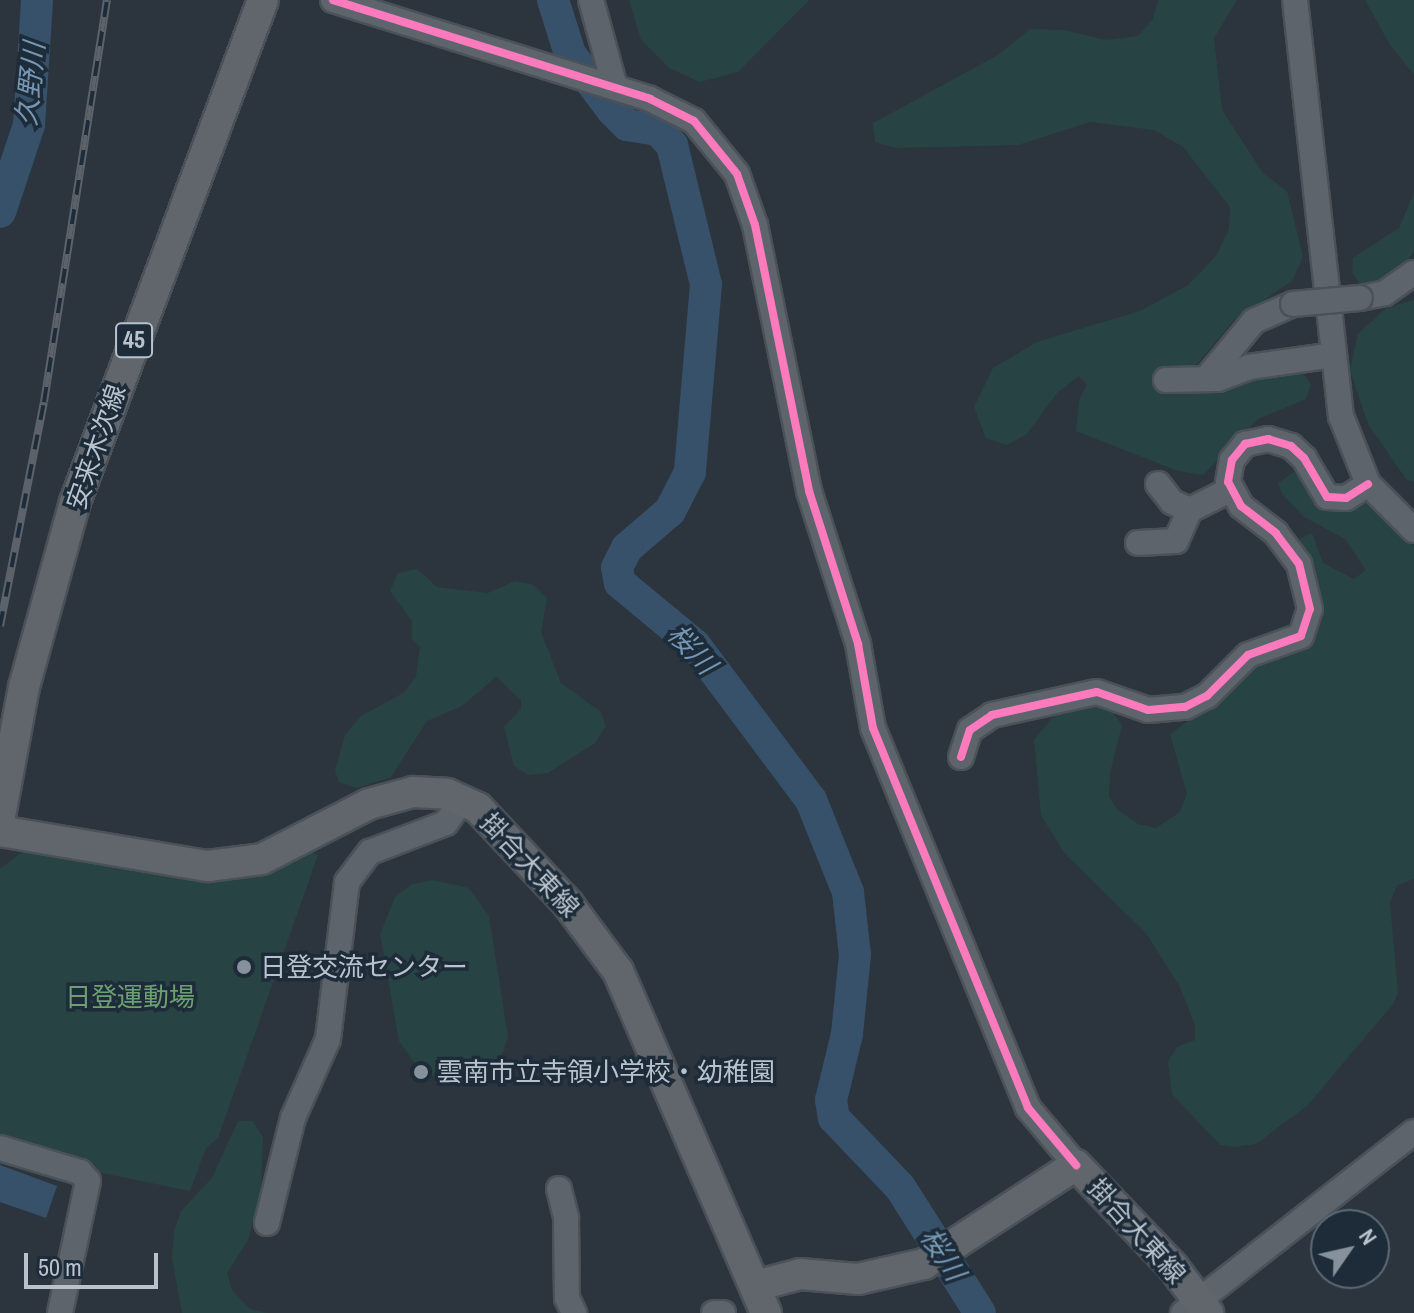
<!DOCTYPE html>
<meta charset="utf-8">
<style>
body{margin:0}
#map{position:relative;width:1414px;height:1313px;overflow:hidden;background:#2c353e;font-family:"Archivo Narrow","Noto Sans JP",sans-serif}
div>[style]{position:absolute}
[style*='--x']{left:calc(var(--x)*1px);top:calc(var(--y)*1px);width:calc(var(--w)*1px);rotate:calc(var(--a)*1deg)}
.green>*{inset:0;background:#284344}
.water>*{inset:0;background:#365169}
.river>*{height:32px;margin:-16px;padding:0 16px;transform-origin:16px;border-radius:16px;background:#365169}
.roads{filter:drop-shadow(2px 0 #4b5158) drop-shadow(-2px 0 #4b5158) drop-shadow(0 2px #4b5158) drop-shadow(0 -2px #4b5158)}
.minor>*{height:24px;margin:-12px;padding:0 12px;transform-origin:12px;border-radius:12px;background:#5d646b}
.major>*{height:30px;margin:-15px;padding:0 15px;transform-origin:15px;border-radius:15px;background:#60666c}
.rail>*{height:8px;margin-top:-4px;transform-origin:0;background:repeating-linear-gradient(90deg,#1e2c39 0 15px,#5b6269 0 30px);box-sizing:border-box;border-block:2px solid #5b6269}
.bridges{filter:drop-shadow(2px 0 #4b5158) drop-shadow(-2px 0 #4b5158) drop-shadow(0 2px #4b5158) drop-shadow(0 -2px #4b5158)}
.minor-bridge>*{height:24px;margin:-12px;padding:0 12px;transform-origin:12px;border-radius:12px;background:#5d646b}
.cycleway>*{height:8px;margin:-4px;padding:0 4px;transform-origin:4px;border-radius:4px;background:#fd7abc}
.dots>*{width:22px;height:22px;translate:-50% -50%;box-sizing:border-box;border:4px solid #1e2c39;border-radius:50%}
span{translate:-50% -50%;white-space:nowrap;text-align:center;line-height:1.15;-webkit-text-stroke:7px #1e2c39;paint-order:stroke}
.shield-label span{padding:2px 6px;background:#1e2c39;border:2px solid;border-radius:6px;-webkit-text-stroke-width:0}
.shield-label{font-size:24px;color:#b7c2cd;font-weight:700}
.street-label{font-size:26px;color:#b7c2cd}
.poi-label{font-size:26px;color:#b7c2cd}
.left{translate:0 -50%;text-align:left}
.park-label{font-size:26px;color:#6ca073}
.water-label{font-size:28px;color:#7596b3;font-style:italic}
.north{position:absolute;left:1310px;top:1209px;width:80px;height:80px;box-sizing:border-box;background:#1e2c39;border:2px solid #5b6874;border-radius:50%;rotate:56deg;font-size:22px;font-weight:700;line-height:32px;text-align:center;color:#b7c2cd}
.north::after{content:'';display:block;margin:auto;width:28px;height:36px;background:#86919b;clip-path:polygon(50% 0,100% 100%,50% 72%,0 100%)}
.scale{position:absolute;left:24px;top:1253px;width:134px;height:36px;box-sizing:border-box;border:4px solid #b7c2cd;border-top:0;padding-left:10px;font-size:24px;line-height:28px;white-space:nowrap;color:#b7c2cd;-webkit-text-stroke:6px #1e2c39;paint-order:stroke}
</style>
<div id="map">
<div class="green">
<div style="clip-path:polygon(629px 0,809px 0,738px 72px,700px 82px,669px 68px,641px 40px)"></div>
<div style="clip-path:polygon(1158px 0,1237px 0,1214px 38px,1222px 110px,1263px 173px,1287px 191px,1303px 257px,1292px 281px,1234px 320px,1189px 374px,1277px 367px,1301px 371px,1311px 384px,1306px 399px,1258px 419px,1203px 475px,1178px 471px,1076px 431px,1079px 400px,1087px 384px,1079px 376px,1057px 393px,1027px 434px,1007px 445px,986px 438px,974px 407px,993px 368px,1037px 342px,1140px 311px,1188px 285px,1216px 256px,1229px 229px,1230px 207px,1183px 147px,1154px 130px,1090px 122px,1018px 145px,896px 148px,875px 142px,873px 123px,998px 55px,1030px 29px,1064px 30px,1106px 40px,1138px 36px,1153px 19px)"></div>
<div style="clip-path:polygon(1365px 0,1414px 0,1414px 75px,1390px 45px)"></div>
<div style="clip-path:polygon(1414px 193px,1414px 250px,1408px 261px,1391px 277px,1360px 284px,1352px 272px,1353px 258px,1399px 228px)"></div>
<div style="clip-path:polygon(1414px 300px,1414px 482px,1406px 479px,1368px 424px,1350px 370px,1358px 334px,1386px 308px)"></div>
<div style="clip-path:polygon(1294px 472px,1304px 475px,1330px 506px,1367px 504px,1414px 547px,1414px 879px,1397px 885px,1390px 903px,1398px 993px,1393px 1004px,1308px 1105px,1256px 1144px,1234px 1147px,1220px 1145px,1172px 1094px,1168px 1062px,1177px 1047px,1195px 1040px,1195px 1026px,1180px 987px,1146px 933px,1065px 854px,1041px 815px,1034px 740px,1055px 714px,1083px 700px,1109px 707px,1122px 725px,1110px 773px,1109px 797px,1117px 809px,1138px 824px,1156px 828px,1180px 812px,1187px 794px,1170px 734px,1231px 690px,1244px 671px,1289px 652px,1306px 639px,1300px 539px,1312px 533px,1323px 563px,1354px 579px,1366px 570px,1345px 539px,1304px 517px,1282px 494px,1278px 483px)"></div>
<div style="clip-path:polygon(417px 569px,437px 587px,488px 593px,515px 581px,534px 585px,547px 598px,541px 632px,561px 683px,601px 712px,606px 726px,595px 743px,548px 773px,528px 775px,514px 766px,504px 727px,521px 709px,521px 700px,496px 677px,462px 706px,427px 721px,391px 777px,357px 788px,339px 782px,335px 771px,345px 735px,361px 716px,403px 693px,416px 677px,420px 647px,411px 638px,412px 621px,390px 591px,398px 573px)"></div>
<div style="clip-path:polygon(22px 852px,240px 875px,312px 852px,318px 855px,218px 1138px,206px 1148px,190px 1191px,92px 1171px,0 1144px,0 869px)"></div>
<div style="clip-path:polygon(433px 880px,469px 888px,489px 916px,508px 1037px,503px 1052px,482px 1074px,454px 1081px,421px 1072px,399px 1041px,380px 934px,395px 897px,412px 884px)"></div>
<div style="clip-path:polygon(238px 1121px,252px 1121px,263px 1137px,261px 1191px,248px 1240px,227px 1273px,232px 1290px,250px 1309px,267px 1313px,182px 1313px,172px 1258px,174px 1231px,181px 1211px,212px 1178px)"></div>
</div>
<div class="water">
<div style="clip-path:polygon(0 1165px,57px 1186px,46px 1218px,0 1202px)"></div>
</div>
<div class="river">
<div style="--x:553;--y:0;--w:57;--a:72.5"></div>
<div style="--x:570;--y:54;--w:71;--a:53"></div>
<div style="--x:613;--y:111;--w:20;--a:45"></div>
<div style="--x:627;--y:125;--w:31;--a:9"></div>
<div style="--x:658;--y:130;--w:21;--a:47"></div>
<div style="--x:672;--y:145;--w:143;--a:76.3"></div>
<div style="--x:706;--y:284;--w:189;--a:94.9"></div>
<div style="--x:690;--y:472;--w:44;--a:117.1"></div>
<div style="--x:670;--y:511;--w:57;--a:139.3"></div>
<div style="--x:627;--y:548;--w:22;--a:117"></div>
<div style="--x:617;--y:568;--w:15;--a:79"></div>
<div style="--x:620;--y:583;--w:97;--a:39.6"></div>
<div style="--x:695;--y:645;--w:194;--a:53.2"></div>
<div style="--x:811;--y:800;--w:99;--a:68.1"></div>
<div style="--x:848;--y:892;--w:63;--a:83.7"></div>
<div style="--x:855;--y:955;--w:79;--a:95.8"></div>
<div style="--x:847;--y:1034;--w:68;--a:103.6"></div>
<div style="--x:831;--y:1100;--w:18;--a:81"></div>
<div style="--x:834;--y:1118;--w:95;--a:46.3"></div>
<div style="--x:900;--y:1187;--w:149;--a:57.6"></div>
<div style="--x:0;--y:212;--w:92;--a:-71.6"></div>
<div style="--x:29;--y:125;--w:125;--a:-86.3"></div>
</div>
<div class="roads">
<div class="minor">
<div style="--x:333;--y:0;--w:332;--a:17.3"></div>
<div style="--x:650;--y:99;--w:49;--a:26.6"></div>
<div style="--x:694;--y:121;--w:68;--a:50.9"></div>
<div style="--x:737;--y:174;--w:54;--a:70.6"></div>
<div style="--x:755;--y:225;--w:271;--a:78.5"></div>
<div style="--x:809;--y:491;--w:161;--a:72.2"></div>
<div style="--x:858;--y:644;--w:85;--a:79.9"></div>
<div style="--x:873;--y:728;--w:410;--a:67.8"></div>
<div style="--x:1028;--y:1108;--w:75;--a:49.9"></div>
<div style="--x:591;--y:0;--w:90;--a:74.6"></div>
<div style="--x:1295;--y:0;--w:419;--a:83.7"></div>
<div style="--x:1341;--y:416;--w:73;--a:68.3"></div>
<div style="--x:1368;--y:484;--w:65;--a:45"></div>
<div style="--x:1360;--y:298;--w:25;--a:-11"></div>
<div style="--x:1385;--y:293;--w:35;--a:-35"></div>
<div style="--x:1206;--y:379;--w:75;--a:-50.4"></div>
<div style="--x:1254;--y:321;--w:43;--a:-23.6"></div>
<div style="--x:1166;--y:380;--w:52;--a:-1.1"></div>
<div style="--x:1218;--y:379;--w:33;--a:-21"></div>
<div style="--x:1249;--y:367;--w:85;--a:-8.1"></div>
<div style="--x:1158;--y:484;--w:23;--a:52"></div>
<div style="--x:1172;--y:502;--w:20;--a:24"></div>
<div style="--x:1190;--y:510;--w:45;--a:-26.6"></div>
<div style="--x:1138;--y:543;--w:38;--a:-3"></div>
<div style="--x:1176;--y:541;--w:34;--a:-66"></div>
<div style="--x:961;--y:757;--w:28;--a:-72"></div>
<div style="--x:970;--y:730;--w:27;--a:-34"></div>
<div style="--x:992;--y:715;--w:107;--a:-12.4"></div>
<div style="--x:1097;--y:692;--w:54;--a:19.4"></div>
<div style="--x:1148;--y:710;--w:37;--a:-5"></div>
<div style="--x:1185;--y:707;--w:25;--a:-27"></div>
<div style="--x:1207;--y:696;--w:58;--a:-45"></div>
<div style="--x:1248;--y:655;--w:56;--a:-19.7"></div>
<div style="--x:1301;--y:636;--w:28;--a:-72"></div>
<div style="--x:1310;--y:609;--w:46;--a:-103.7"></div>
<div style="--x:1299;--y:564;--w:39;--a:-127"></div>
<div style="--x:1276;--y:533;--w:44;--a:-142.4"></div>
<div style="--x:1241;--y:506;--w:27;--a:-118"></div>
<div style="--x:1228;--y:482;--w:22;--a:-80"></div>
<div style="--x:1232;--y:460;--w:21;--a:-51"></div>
<div style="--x:1245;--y:444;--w:24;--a:-12"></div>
<div style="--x:1268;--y:439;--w:24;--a:17"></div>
<div style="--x:1291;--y:446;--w:18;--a:43"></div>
<div style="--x:1304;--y:458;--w:45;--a:59.5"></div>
<div style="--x:1327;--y:497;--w:19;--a:3"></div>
<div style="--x:1346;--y:498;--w:26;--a:-32"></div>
<div style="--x:0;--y:1148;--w:84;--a:16.7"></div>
<div style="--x:80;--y:1172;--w:12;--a:48"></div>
<div style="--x:88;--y:1181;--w:135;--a:102"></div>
<div style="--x:559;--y:1189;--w:30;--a:76"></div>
<div style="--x:566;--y:1218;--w:80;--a:89.3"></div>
<div style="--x:567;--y:1298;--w:17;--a:65"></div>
<div style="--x:267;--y:1223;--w:108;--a:-76.1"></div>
<div style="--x:293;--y:1118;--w:86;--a:-66.1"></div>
<div style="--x:328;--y:1039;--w:158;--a:-83.1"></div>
<div style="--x:347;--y:882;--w:38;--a:-53"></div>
<div style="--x:370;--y:852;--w:81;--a:-20.9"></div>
<div style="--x:446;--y:823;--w:29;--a:-56"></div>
<div style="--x:714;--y:1313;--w:9;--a:0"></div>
<div style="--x:1183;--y:1313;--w:293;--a:-38.1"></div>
</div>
<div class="major">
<div style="--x:0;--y:816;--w:131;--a:-79.5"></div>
<div style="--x:24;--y:687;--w:192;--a:-74.6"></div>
<div style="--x:75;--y:502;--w:536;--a:-69.47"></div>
<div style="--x:0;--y:831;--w:211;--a:9.6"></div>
<div style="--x:208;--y:866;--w:54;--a:-7.4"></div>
<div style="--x:262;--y:859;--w:120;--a:-27.2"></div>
<div style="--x:369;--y:804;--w:46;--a:-15.3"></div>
<div style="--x:413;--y:792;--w:34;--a:3"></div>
<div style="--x:447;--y:794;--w:34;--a:24"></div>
<div style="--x:478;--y:808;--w:132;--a:46.8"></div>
<div style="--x:568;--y:904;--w:84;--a:53.3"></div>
<div style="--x:618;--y:971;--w:373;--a:66.6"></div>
<div style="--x:755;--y:1286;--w:47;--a:-14.9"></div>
<div style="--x:800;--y:1274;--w:58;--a:4.9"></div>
<div style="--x:858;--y:1279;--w:68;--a:-12.8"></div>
<div style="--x:924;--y:1264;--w:181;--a:-33.1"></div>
<div style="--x:1076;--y:1165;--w:141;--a:46.4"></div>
<div style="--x:1173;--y:1267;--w:58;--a:52.7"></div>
</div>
</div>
<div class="rail">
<div style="--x:0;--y:626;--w:228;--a:-78.9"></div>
<div style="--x:44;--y:402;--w:407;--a:-81.1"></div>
</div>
<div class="bridges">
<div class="minor-bridge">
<div style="--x:1293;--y:304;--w:67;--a:-5.1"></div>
</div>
</div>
<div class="cycleway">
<div style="--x:333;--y:0;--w:332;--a:17.3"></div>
<div style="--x:650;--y:99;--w:49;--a:26.6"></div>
<div style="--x:694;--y:121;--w:68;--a:50.9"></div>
<div style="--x:737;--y:174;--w:54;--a:70.6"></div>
<div style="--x:755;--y:225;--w:271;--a:78.5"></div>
<div style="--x:809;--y:491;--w:161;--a:72.2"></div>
<div style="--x:858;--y:644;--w:85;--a:79.9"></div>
<div style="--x:873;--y:728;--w:410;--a:67.8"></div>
<div style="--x:1028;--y:1108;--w:75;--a:49.9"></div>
<div style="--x:961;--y:757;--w:28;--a:-72"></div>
<div style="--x:970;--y:730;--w:27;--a:-34"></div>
<div style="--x:992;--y:715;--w:107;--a:-12.4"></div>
<div style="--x:1097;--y:692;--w:54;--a:19.4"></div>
<div style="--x:1148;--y:710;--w:37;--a:-5"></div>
<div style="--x:1185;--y:707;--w:25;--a:-27"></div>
<div style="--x:1207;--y:696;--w:58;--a:-45"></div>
<div style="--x:1248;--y:655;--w:56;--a:-19.7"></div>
<div style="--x:1301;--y:636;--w:28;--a:-72"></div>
<div style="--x:1310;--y:609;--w:46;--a:-103.7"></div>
<div style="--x:1299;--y:564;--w:39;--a:-127"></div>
<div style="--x:1276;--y:533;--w:44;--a:-142.4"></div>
<div style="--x:1241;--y:506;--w:27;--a:-118"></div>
<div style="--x:1228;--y:482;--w:22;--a:-80"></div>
<div style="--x:1232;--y:460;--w:21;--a:-51"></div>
<div style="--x:1245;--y:444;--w:24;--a:-12"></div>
<div style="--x:1268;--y:439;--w:24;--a:17"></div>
<div style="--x:1291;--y:446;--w:18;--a:43"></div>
<div style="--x:1304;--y:458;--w:45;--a:59.5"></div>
<div style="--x:1327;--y:497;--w:19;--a:3"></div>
<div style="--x:1346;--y:498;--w:26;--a:-32"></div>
</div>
<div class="dots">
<div style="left:244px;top:967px;background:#86919b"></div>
<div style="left:421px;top:1072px;background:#86919b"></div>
</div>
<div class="shield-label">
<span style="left:134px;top:340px">45</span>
</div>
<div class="street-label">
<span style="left:96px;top:447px;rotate:-71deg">安来木次線</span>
<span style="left:530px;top:865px;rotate:47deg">掛合大東線</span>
<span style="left:1137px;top:1231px;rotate:48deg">掛合大東線</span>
</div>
<div class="poi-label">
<span class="left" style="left:260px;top:967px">日登交流センター</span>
<span class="left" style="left:437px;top:1072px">雲南市立寺領小学校・幼稚園</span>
</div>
<div class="park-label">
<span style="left:130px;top:997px">日登運動場</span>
</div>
<div class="water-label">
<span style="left:30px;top:84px;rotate:-84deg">久野川</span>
<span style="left:692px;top:649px;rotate:47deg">桜川</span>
<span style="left:943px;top:1254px;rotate:57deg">桜川</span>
</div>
<div class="north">N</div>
<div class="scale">50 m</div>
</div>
